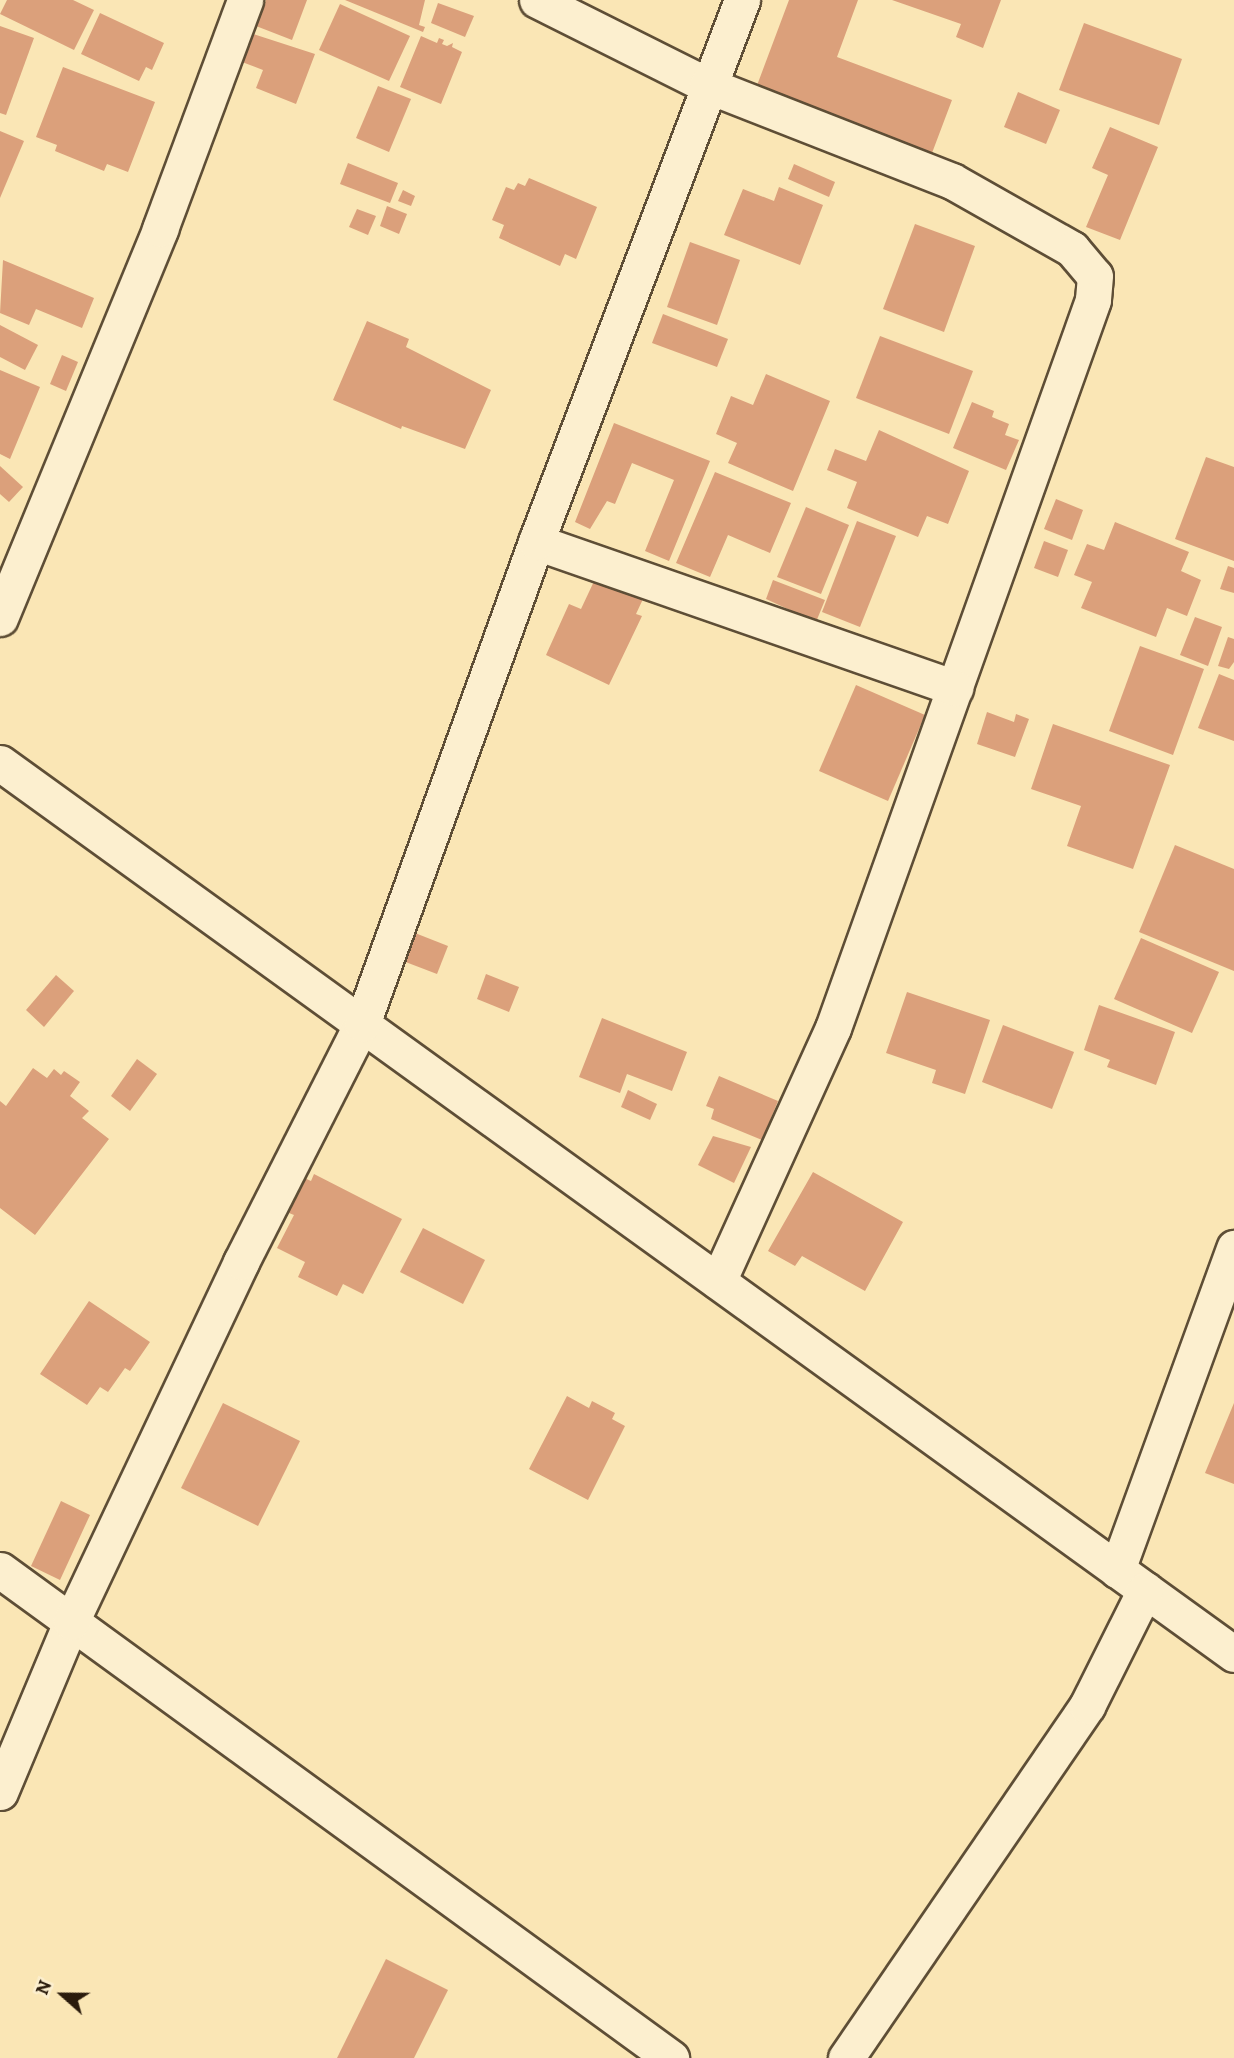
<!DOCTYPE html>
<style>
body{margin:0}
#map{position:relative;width:1234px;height:2058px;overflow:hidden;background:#fae6b5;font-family:Alegreya,serif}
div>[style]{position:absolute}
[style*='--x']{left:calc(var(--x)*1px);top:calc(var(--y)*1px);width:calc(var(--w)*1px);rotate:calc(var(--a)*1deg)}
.building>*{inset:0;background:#dba07b}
.roads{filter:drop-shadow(2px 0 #5e4e36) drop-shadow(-2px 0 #5e4e36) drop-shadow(0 2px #5e4e36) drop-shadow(0 -2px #5e4e36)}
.street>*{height:35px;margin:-17.5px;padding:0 17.5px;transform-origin:17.5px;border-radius:17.5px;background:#fcefcf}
span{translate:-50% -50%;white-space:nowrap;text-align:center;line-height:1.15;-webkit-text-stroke:6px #fcefcf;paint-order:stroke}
.north{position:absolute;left:28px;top:1960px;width:70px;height:70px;-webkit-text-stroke:5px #fcefcf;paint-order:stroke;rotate:291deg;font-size:19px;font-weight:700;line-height:28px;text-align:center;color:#2a1b0c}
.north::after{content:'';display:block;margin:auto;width:24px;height:32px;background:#2a1b0c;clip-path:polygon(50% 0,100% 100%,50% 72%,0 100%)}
</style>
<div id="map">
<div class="building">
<div style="clip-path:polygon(7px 0,73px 0,94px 10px,74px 50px,0 14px)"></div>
<div style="clip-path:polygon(266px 0,307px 0,292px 40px,256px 26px)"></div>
<div style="clip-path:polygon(345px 0,425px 0,419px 25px,425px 27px,423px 32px)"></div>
<div style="clip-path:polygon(789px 0,858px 0,837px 57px,952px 100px,929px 161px,753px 96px)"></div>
<div style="clip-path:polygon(892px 0,1001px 0,983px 48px,956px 37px,961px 24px)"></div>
<div style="clip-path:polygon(438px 3px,474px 16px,465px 37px,431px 23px)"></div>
<div style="clip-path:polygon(340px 4px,410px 36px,389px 81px,319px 50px)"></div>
<div style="clip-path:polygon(100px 13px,164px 43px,152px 70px,146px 67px,139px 81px,81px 54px)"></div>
<div style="clip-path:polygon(1084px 23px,1182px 59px,1159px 125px,1059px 90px)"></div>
<div style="clip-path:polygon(0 26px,34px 38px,6px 115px,0 113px)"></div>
<div style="clip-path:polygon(253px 34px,315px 54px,296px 104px,256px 88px,263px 70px,242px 62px)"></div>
<div style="clip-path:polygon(421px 36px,437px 43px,439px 38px,444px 40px,442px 44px,447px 46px,453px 43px,452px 47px,462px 52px,441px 104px,400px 87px)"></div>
<div style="clip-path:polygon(63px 67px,155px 102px,128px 172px,107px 164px,104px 171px,55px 151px,57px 145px,36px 137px)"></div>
<div style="clip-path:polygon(378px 86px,411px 99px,389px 152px,356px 138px)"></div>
<div style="clip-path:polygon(1018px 92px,1060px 110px,1046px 144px,1004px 127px)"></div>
<div style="clip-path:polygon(1110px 127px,1158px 147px,1120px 240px,1086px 227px,1108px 175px,1092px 168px)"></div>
<div style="clip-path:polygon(0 131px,24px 141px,0 198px)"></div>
<div style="clip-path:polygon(348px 163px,398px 183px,390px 203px,340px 184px)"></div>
<div style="clip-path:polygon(794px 164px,835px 182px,829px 197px,788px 179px)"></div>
<div style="clip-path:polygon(529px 178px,597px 207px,576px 259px,565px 254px,560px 266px,499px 238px,504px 225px,492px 220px,506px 187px,514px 190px,518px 183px,525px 186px)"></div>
<div style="clip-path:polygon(779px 187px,823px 205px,800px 265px,724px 235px,743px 189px,774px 201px)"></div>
<div style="clip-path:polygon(403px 190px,415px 196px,411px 206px,398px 201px)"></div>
<div style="clip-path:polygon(387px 206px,407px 214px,399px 234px,380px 226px)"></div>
<div style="clip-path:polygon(357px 209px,376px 216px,368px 235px,349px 227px)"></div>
<div style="clip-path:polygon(915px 224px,975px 246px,944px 332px,883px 309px)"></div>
<div style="clip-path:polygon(690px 242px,740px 260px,717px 325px,667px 307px)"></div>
<div style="clip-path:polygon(3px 260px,94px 298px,82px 328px,36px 309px,29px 325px,0 313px)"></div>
<div style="clip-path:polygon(663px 314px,728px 339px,717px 367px,652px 343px)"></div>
<div style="clip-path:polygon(367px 321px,409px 339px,406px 347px,491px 390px,465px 449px,402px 426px,401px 429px,333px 400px)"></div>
<div style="clip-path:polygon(0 325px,38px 345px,25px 370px,0 357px)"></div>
<div style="clip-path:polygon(880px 336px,973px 371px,949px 434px,856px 398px)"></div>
<div style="clip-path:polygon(62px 355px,78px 362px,66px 391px,50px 384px)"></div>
<div style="clip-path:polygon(0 370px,40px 387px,10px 459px,0 454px)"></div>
<div style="clip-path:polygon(766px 374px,830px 401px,793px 491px,728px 463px,737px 443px,716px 434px,731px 396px,753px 405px)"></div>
<div style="clip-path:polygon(972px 402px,994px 411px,992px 417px,1009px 424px,1005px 435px,1019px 440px,1006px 470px,953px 448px)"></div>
<div style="clip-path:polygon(614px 423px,710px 461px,669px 561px,645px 551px,674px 480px,632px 463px,615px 504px,607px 501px,590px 529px,575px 522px)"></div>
<div style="clip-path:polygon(879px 430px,969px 471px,948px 524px,927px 516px,918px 537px,847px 508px,857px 482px,827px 470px,835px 449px,866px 461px)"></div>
<div style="clip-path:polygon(1206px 457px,1234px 467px,1234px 561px,1175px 539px)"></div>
<div style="clip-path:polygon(0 466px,23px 487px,9px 502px,0 494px)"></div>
<div style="clip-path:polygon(715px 472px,791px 503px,770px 553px,728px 535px,710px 577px,676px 563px)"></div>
<div style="clip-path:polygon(1056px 499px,1083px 510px,1072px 540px,1044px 529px)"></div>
<div style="clip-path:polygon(806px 507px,849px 525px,821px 594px,777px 577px)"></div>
<div style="clip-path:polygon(857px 521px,896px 536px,860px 627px,822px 612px)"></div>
<div style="clip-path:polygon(1115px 522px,1189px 552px,1181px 571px,1201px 580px,1187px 616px,1167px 608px,1156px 637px,1081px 608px,1092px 582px,1074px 575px,1087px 544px,1104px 550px)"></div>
<div style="clip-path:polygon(1044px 541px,1068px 550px,1058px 577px,1034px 568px)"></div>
<div style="clip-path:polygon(1228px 566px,1234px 568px,1234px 593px,1220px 589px)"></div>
<div style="clip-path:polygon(596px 577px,643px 599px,636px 614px,642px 616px,609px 685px,546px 655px,569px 604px,581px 609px)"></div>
<div style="clip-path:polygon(773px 580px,825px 600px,816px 622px,766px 599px)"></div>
<div style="clip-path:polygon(1195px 617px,1222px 627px,1208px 666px,1180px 655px)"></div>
<div style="clip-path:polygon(1228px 637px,1234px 639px,1234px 662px,1229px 669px,1218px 666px)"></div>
<div style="clip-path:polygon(1140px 646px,1204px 669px,1173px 755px,1109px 731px)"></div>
<div style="clip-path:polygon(1219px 674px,1234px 680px,1234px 741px,1198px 728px)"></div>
<div style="clip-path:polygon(856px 685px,925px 715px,888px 801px,819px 771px)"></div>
<div style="clip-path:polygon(987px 712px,1014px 722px,1016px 714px,1029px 719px,1015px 757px,977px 744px)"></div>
<div style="clip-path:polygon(1053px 724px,1170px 765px,1133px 869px,1067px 846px,1081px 806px,1031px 789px)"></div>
<div style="clip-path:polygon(1175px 845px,1234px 869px,1234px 971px,1139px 932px)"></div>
<div style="clip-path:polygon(415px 933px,448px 946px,437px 974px,403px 961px)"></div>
<div style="clip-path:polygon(1141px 938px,1219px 972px,1192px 1033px,1114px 999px)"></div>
<div style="clip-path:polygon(486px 974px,519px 987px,509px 1012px,477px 999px)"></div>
<div style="clip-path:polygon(56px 975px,74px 991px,44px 1027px,26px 1010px)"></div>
<div style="clip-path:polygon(907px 992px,990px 1020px,965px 1094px,932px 1083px,936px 1070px,886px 1053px)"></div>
<div style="clip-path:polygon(1099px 1005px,1175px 1032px,1156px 1085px,1107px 1067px,1110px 1060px,1084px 1050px)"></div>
<div style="clip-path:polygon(602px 1018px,687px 1052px,672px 1091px,627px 1074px,620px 1093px,579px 1077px)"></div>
<div style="clip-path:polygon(1003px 1025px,1074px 1052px,1052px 1109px,982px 1082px)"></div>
<div style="clip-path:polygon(137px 1059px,157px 1074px,130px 1111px,111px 1096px)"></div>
<div style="clip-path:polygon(33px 1068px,47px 1078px,54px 1069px,61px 1075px,64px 1071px,80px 1082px,70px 1096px,89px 1111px,82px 1118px,109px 1139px,35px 1235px,0 1208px,0 1101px,6px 1106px)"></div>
<div style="clip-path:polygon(719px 1076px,778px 1101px,762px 1140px,711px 1119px,714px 1109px,706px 1106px)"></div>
<div style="clip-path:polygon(628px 1090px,657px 1104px,650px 1120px,621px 1107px)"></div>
<div style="clip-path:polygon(713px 1136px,751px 1147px,734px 1183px,698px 1165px)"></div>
<div style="clip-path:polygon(813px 1172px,903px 1222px,865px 1291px,802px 1256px,795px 1266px,768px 1251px)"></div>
<div style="clip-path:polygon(314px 1174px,402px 1219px,363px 1294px,343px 1284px,337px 1296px,298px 1277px,305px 1262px,277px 1248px,294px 1215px,284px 1211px,302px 1177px,311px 1181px)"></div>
<div style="clip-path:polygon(423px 1228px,485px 1260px,463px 1304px,400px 1272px)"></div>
<div style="clip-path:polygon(89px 1301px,150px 1342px,130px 1371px,125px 1368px,108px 1392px,100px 1387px,87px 1405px,40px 1374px)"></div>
<div style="clip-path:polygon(567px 1396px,589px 1408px,592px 1401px,615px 1413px,612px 1419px,625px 1426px,588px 1500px,529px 1469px)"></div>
<div style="clip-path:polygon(223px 1403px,300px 1441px,258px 1526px,181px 1488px)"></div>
<div style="clip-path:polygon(1234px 1403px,1234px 1484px,1205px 1473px)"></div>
<div style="clip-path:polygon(61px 1501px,90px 1515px,60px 1580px,31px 1566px)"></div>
<div style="clip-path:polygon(386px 1959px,448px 1990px,414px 2058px,337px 2058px)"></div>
</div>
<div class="roads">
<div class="street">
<div style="--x:537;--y:0;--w:190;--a:26.6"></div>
<div style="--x:707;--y:85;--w:263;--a:21.4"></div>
<div style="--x:952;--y:181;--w:138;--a:29.5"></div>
<div style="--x:1072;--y:249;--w:35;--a:50"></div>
<div style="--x:1095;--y:276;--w:24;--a:95"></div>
<div style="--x:1093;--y:300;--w:773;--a:109.65"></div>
<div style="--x:833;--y:1028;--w:278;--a:114.4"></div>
<div style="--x:536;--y:542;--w:444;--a:19.2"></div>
<div style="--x:0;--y:618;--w:421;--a:-67.6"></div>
<div style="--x:160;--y:229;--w:244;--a:-69.6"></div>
<div style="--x:0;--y:763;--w:1522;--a:35.83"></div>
<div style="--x:0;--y:1570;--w:830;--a:36.03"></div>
<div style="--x:1117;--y:1570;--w:343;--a:-70"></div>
<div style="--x:0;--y:1792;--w:184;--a:-67.3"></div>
<div style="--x:71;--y:1622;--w:398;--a:-64.7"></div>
<div style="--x:241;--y:1262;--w:267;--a:-63.1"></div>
<div style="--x:362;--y:1024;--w:512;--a:-70.15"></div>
<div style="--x:536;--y:542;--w:580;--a:-69.19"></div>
<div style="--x:846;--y:2058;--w:427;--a:-55.6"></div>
<div style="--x:1087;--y:1706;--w:130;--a:-63.4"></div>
</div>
</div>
<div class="north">N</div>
</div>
